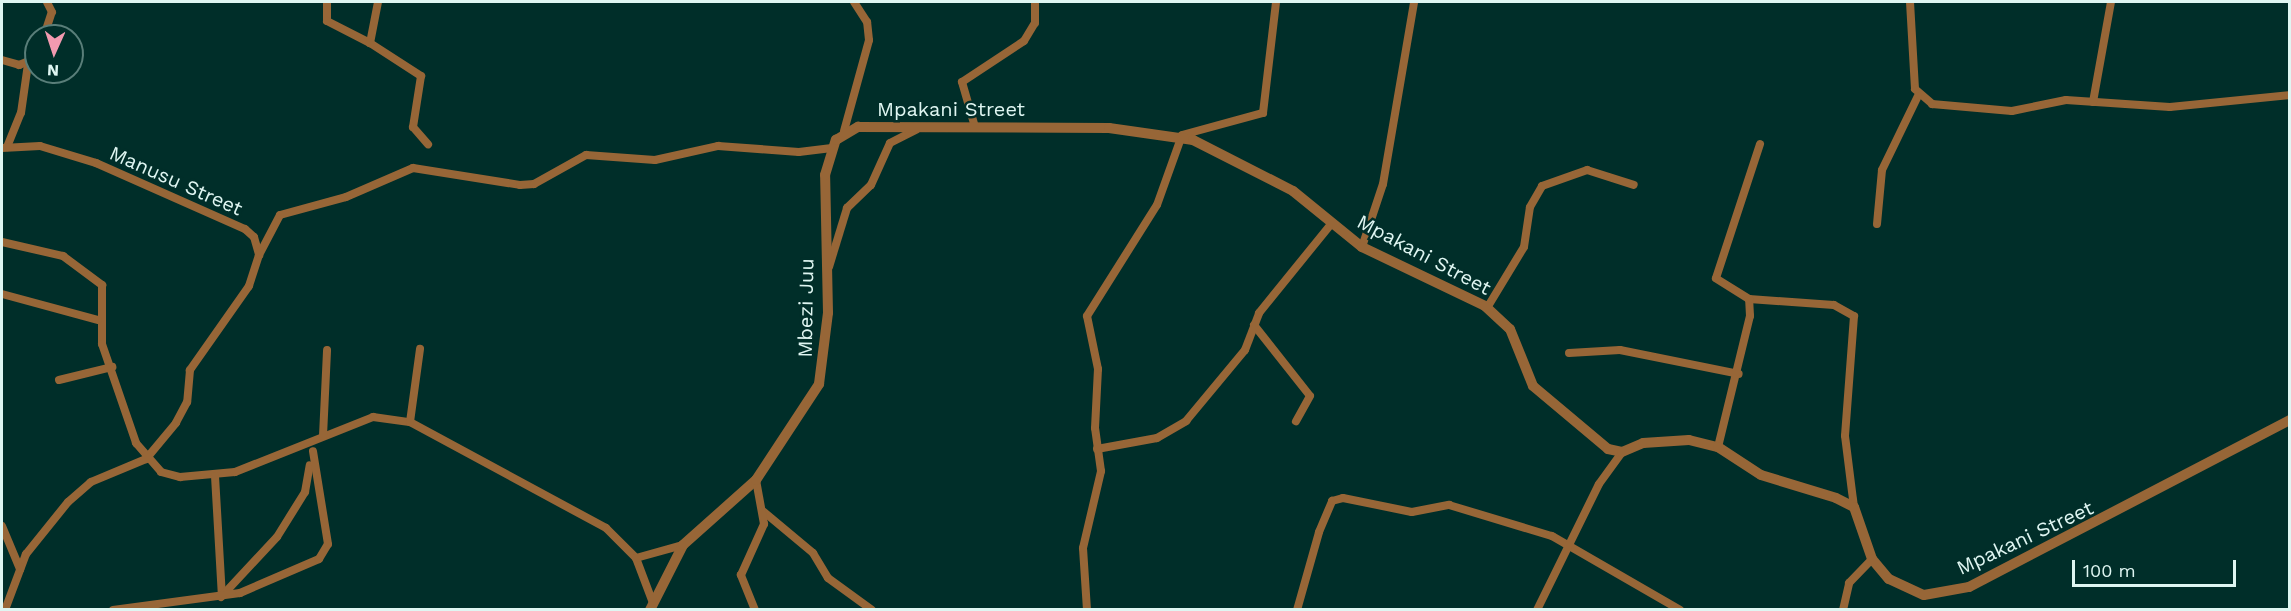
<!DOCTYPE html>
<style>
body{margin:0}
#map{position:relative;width:2291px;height:611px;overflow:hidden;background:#002e29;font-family:"Work Sans",sans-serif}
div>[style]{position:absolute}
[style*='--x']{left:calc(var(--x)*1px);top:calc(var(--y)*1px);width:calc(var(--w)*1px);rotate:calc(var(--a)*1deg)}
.minor>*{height:8px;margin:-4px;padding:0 4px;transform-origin:4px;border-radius:4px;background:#976637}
.tertiary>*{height:10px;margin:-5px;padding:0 5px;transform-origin:5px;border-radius:5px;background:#976637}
span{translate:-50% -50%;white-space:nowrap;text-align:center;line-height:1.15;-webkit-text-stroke:5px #002e29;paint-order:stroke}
.street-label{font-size:20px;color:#dff6f2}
.frame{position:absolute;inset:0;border:3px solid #dff6f2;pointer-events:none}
.north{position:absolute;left:24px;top:24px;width:60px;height:60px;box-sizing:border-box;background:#002e29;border:2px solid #597e79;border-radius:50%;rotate:183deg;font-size:16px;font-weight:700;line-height:24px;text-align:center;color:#dff6f2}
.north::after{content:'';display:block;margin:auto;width:21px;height:27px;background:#f29ab0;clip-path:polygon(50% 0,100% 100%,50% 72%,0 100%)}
.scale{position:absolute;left:2072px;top:560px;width:164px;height:27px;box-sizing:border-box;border:3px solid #dff6f2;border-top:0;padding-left:8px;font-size:18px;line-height:21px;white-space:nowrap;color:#dff6f2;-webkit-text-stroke:4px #002e29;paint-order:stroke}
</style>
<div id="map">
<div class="minor">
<div style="--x:327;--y:2;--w:19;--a:90"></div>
<div style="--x:327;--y:21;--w:48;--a:27.1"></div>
<div style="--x:378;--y:2;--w:42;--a:101"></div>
<div style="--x:370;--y:43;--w:61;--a:32.9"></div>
<div style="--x:421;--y:76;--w:52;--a:98.9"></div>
<div style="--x:413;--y:127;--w:23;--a:49"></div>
<div style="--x:1910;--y:2;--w:87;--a:86.7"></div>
<div style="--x:1915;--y:89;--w:23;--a:41"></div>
<div style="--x:1932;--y:104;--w:80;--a:5"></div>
<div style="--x:2012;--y:111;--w:55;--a:-11.5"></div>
<div style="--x:2066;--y:100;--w:104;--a:3.9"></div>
<div style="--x:2170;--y:107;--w:121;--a:-5.7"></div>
<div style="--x:44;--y:36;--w:25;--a:-72"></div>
<div style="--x:52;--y:12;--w:11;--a:-117"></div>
<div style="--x:2;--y:60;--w:18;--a:16"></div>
<div style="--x:19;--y:65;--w:18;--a:-22"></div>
<div style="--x:2093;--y:102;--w:102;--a:-79.8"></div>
<div style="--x:975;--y:127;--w:47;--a:-106.1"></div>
<div style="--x:962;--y:82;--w:74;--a:-33.5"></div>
<div style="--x:1024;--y:41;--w:21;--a:-59"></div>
<div style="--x:1035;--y:23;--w:21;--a:-90"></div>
<div style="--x:844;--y:131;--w:94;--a:-74.6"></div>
<div style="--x:869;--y:40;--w:18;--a:-96"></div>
<div style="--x:867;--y:22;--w:24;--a:-123"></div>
<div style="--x:7;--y:147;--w:37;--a:-68"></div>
<div style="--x:21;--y:113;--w:49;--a:-81.9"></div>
<div style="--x:2;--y:148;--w:38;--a:-3"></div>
<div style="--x:40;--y:146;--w:59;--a:16.9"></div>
<div style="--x:96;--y:163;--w:163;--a:23.9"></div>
<div style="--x:245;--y:229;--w:12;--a:42"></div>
<div style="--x:254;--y:237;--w:19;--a:74"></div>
<div style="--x:259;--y:255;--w:33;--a:108"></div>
<div style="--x:249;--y:286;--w:103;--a:125.1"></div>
<div style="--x:190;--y:370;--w:32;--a:95"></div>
<div style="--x:187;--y:402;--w:24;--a:118"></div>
<div style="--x:176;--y:423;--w:47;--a:129.8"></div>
<div style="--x:146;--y:459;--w:60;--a:157.3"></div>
<div style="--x:91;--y:482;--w:30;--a:139"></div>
<div style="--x:68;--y:502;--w:67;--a:128.9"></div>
<div style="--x:26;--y:554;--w:60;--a:110.6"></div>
<div style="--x:1877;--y:224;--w:54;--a:-84.7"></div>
<div style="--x:1882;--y:170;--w:82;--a:-64.1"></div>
<div style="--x:2;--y:242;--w:63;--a:12.9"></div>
<div style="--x:63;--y:256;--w:49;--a:36.6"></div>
<div style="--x:102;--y:285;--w:59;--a:90"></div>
<div style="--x:102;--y:344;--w:105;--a:71"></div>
<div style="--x:136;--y:443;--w:38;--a:49"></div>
<div style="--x:161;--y:472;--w:20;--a:15"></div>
<div style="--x:180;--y:477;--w:55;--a:-5.2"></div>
<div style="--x:235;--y:472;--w:149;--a:-21.7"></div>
<div style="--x:373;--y:417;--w:37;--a:8"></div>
<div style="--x:410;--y:422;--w:223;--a:28.4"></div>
<div style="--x:606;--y:528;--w:42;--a:45"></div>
<div style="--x:636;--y:558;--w:48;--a:69.3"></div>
<div style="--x:1362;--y:247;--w:66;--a:-71.6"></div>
<div style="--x:1383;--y:184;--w:185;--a:-80.3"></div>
<div style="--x:259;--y:255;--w:45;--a:-62.3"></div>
<div style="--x:280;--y:215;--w:68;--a:-15.3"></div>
<div style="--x:346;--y:197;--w:73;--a:-23.4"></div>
<div style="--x:413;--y:168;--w:108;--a:9"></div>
<div style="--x:520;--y:185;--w:14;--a:-4"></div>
<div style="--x:534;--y:184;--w:60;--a:-29.1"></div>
<div style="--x:586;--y:155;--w:69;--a:4.1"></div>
<div style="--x:655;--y:160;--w:65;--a:-12.5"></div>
<div style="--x:718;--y:146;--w:81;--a:4.2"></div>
<div style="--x:799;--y:152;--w:33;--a:-7"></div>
<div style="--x:829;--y:267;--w:62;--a:-73"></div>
<div style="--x:847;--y:208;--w:33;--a:-44"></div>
<div style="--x:871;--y:185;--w:46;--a:-65.7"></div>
<div style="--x:890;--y:143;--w:30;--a:-27"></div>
<div style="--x:2;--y:294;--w:99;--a:15.2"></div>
<div style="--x:1749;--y:299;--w:85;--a:4"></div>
<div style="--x:1834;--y:305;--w:23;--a:29"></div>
<div style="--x:1854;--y:316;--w:120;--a:94.3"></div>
<div style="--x:1845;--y:436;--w:72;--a:82.8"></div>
<div style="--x:1487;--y:308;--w:71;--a:-58.8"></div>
<div style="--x:1524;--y:247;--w:40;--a:-81.5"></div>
<div style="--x:1530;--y:207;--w:24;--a:-60"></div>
<div style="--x:1542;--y:186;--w:48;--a:-19.6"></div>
<div style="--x:1587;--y:170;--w:49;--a:17.7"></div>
<div style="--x:1254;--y:325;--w:90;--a:51.7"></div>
<div style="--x:1310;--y:396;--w:29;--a:119"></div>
<div style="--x:1569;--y:353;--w:51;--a:-3.4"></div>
<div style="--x:1620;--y:350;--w:121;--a:11.4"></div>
<div style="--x:59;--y:380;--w:55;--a:-13.8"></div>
<div style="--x:410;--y:422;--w:74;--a:-82.2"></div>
<div style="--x:323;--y:436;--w:86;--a:-87.3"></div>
<div style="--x:1718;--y:447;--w:135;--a:-76.3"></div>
<div style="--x:1750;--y:316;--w:17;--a:-93"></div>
<div style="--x:1749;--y:299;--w:39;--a:-148"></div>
<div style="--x:1716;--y:278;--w:141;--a:-71.8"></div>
<div style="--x:1097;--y:449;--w:61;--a:-10.4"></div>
<div style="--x:1157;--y:438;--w:34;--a:-30"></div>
<div style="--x:1186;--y:421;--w:92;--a:-50.3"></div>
<div style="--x:1245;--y:350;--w:40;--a:-69"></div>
<div style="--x:1259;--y:313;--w:114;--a:-51"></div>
<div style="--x:215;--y:476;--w:120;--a:86.7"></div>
<div style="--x:764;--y:512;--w:64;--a:39.9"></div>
<div style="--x:813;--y:553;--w:29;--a:59"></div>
<div style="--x:828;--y:578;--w:54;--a:36"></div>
<div style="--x:2;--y:526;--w:47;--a:67.3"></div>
<div style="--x:636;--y:558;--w:49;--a:-15.5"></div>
<div style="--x:221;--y:597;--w:82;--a:-47"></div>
<div style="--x:277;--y:537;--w:53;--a:-58.1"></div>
<div style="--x:305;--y:492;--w:27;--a:-80"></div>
<div style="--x:113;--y:610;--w:128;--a:-7.6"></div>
<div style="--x:240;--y:593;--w:86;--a:-23.3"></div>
<div style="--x:319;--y:559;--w:17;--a:-59"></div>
<div style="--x:328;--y:544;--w:94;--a:-99.2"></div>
<div style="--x:755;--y:610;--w:38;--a:-112"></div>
<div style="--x:741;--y:575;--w:56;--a:-65.7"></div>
<div style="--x:764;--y:524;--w:45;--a:-100.3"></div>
<div style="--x:1087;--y:610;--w:62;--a:-93.7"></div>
<div style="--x:1083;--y:548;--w:79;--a:-76.8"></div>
<div style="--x:1101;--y:471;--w:43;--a:-97.9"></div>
<div style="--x:1095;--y:428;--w:59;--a:-87.1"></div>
<div style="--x:1098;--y:369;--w:54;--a:-101.7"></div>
<div style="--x:1087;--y:316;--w:131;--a:-57.8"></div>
<div style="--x:1157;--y:205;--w:74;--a:-70.3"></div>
<div style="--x:1182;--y:135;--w:84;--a:-15.2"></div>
<div style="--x:1263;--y:113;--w:112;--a:-83.3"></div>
<div style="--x:1297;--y:610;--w:81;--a:-74.2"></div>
<div style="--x:1319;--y:532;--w:34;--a:-67"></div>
<div style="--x:1332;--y:501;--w:11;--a:-15"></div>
<div style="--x:1343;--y:498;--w:70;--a:11.5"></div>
<div style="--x:1412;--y:512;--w:38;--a:-11"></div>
<div style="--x:1449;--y:505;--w:108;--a:16.8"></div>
<div style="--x:1552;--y:536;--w:148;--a:30"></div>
<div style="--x:1537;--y:610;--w:140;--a:-63.8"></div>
<div style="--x:1599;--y:484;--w:39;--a:-54"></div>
<div style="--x:1843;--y:610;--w:28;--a:-77"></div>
<div style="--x:1849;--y:583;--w:33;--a:-46"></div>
</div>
<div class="tertiary">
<div style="--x:650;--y:610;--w:73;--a:-63.1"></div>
<div style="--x:683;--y:545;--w:98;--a:-41.7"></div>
<div style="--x:756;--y:480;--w:115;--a:-56.7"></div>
<div style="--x:819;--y:384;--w:72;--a:-82.8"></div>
<div style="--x:828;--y:313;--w:138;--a:-91.2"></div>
<div style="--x:825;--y:175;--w:37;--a:-73"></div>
<div style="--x:836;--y:140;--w:26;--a:-31"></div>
<div style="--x:858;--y:127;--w:251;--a:0.2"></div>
<div style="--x:1109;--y:128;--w:85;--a:8.1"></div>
<div style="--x:1193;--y:140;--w:112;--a:27"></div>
<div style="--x:1293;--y:191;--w:89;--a:39.1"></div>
<div style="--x:1362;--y:247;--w:136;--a:25.6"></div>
<div style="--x:1485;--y:306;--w:34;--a:43"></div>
<div style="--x:1510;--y:329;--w:61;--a:68"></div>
<div style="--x:1533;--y:386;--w:98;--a:40"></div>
<div style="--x:1608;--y:449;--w:14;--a:12"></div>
<div style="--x:1622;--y:452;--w:23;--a:-23"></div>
<div style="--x:1643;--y:443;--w:46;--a:-3.7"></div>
<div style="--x:1689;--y:440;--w:30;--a:14"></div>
<div style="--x:1718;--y:447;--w:51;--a:33.1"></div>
<div style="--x:1761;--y:475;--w:78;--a:17"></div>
<div style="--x:1836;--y:498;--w:20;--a:27"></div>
<div style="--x:1854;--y:507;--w:55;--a:70.9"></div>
<div style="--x:1872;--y:559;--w:26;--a:50"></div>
<div style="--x:1889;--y:579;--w:38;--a:25"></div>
<div style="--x:1924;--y:595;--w:46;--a:-10.1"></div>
<div style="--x:1969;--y:587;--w:362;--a:-27.5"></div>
</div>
<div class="street-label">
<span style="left:951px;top:109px">Mpakani Street</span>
<span style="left:176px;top:181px;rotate:24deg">Manusu Street</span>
<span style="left:1424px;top:255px;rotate:28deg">Mpakani Street</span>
<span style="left:806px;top:308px;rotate:-89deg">Mbezi Juu</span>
<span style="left:2025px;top:538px;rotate:-25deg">Mpakani Street</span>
</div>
<div class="frame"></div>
<div class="north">N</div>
<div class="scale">100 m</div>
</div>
